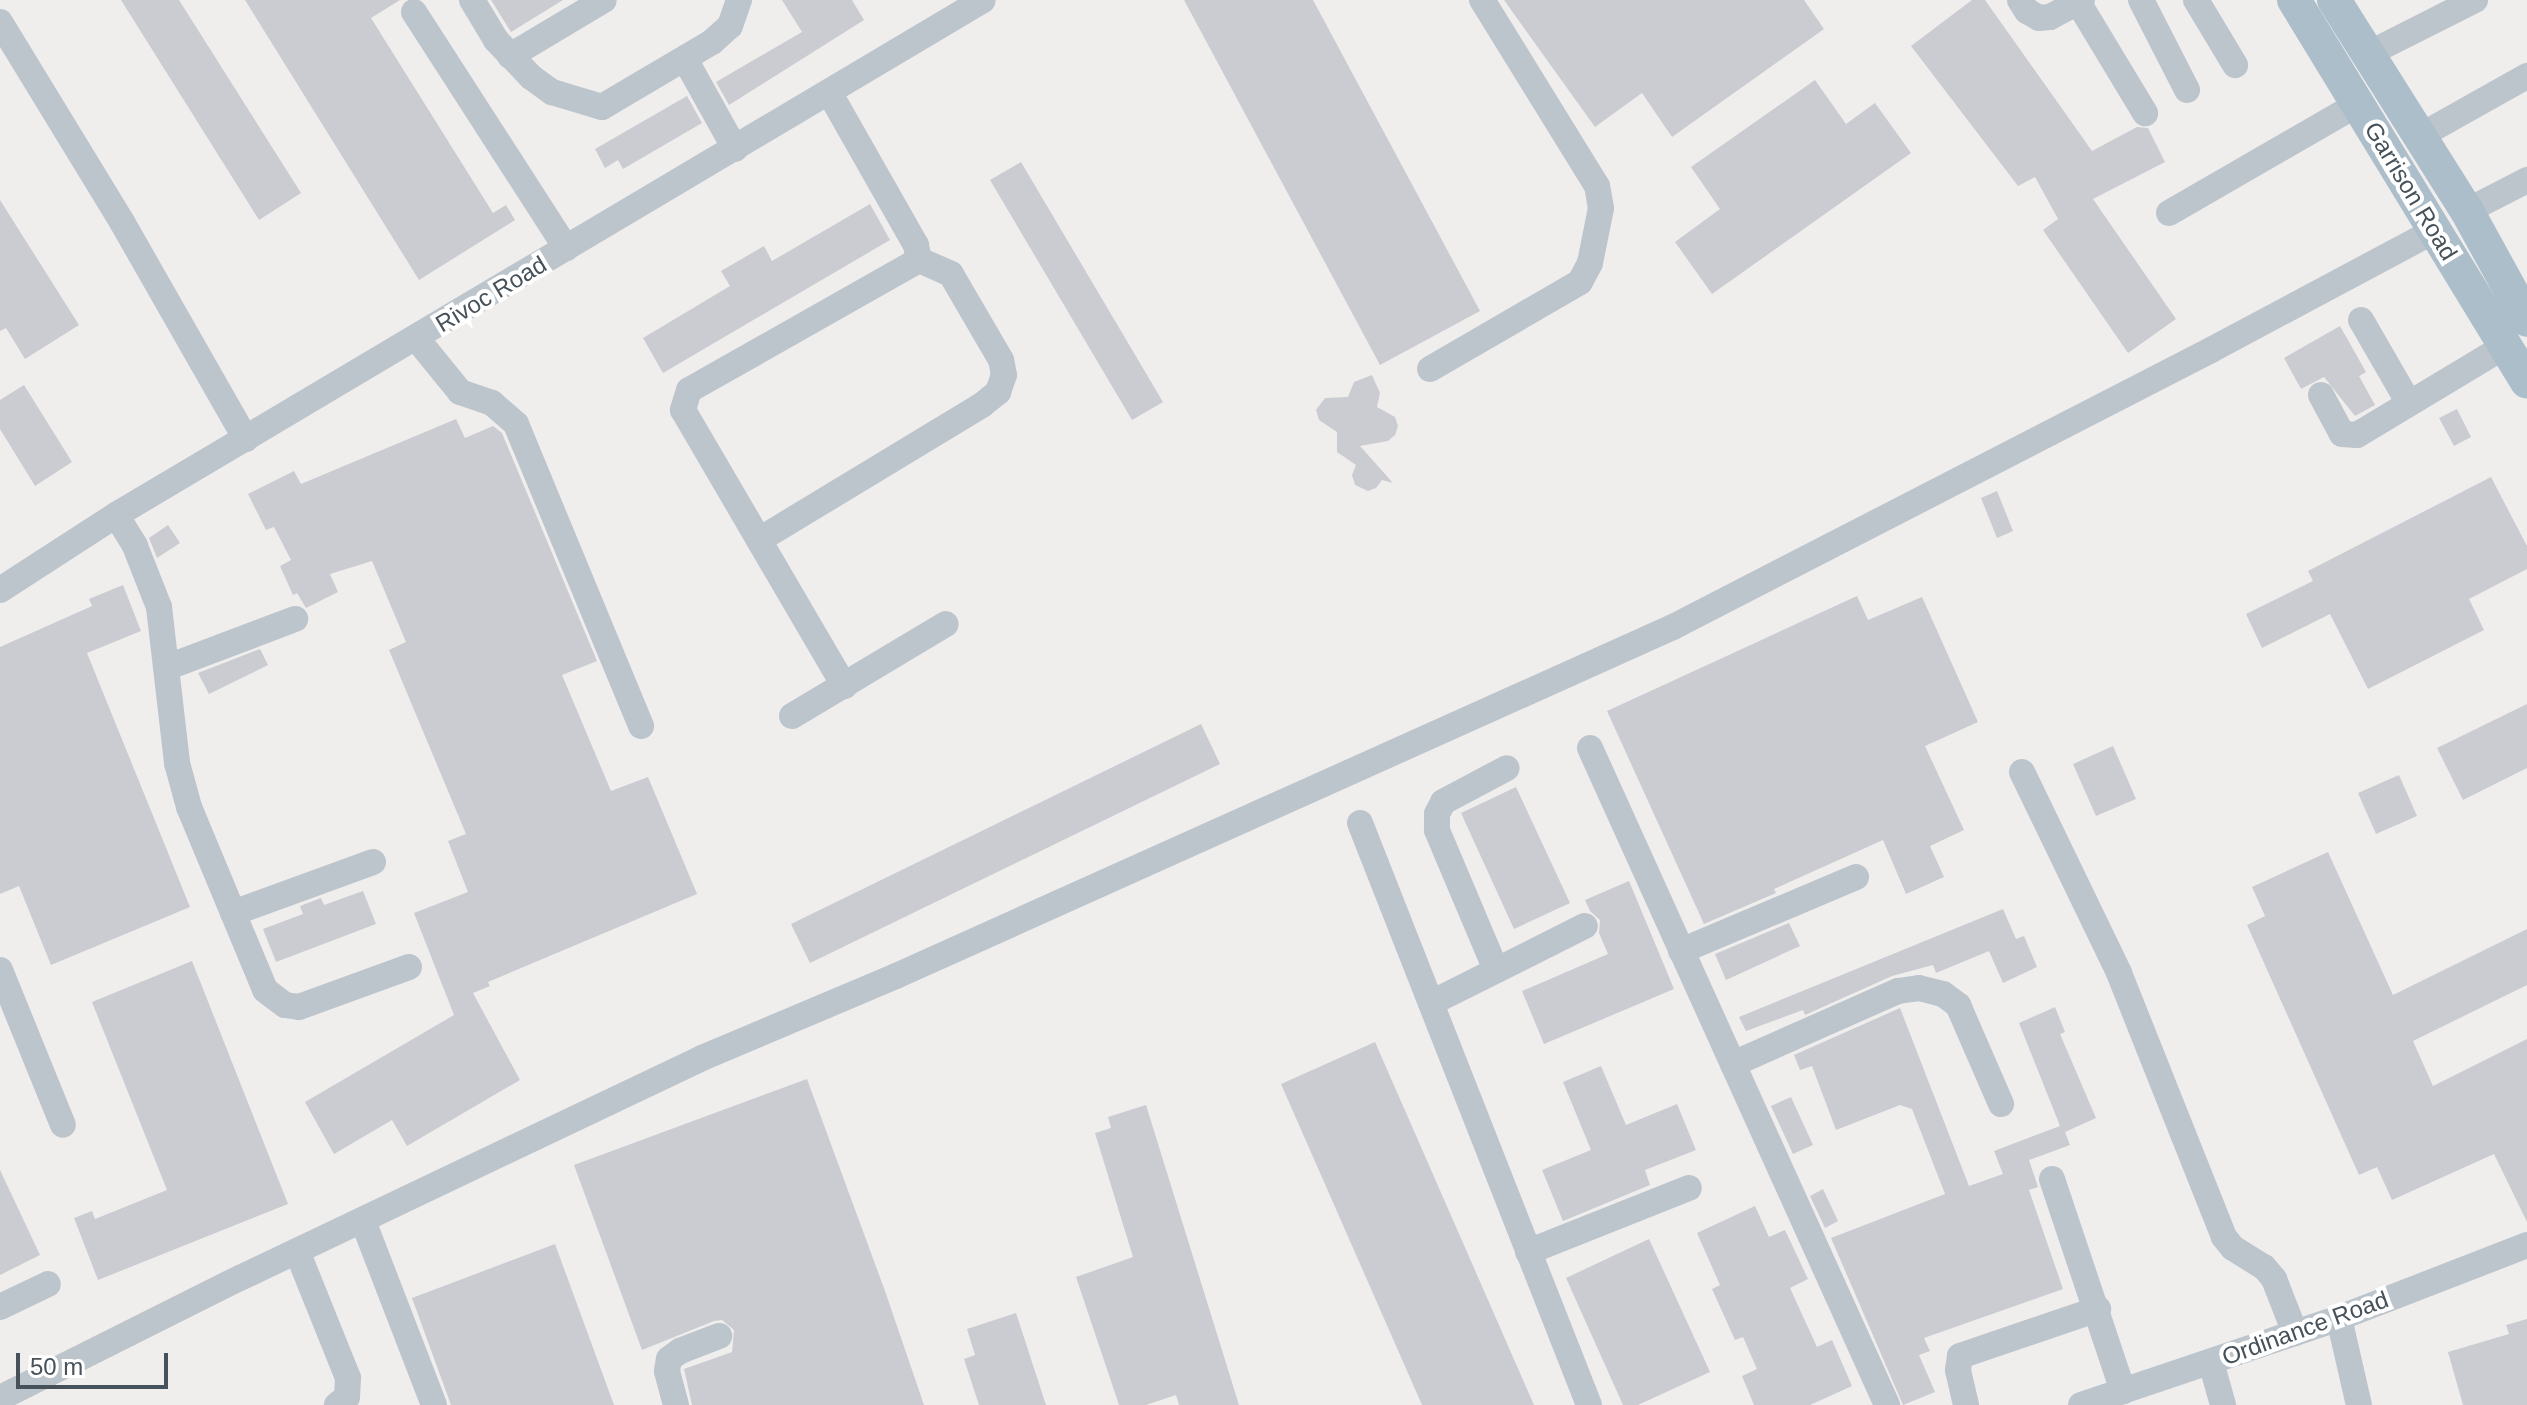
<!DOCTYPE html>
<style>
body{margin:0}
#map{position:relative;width:2527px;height:1405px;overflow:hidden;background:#f0eded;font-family:Arial,sans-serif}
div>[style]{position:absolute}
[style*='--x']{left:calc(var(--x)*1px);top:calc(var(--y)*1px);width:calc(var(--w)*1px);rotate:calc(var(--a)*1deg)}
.building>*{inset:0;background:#caccd2}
.minor>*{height:26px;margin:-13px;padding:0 13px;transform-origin:13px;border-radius:13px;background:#bcc5cc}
.major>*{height:34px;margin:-17px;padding:0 17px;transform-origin:17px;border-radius:17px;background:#adbecb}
span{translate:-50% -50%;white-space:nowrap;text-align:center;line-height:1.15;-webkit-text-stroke:8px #fff;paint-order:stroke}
.street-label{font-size:24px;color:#465159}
.scale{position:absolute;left:16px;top:1353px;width:152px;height:36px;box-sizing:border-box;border:4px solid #465159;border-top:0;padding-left:10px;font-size:24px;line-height:28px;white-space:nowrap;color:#465159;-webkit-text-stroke:6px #fff;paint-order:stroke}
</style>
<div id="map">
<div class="building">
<div style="clip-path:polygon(121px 0,179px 0,301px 193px,259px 220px)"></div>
<div style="clip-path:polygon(245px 0,400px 0,371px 18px,493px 213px,506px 205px,515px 220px,419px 280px)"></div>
<div style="clip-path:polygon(491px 0,563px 0,511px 32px)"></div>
<div style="clip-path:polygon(782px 0,852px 0,864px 20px,729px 105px,716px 82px,802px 32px)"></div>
<div style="clip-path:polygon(1184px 0,1313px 0,1480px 311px,1380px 365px)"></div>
<div style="clip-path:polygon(1504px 0,1804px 0,1824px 29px,1672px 137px,1642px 93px,1595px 127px)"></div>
<div style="clip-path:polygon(1972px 0,1985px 0,2092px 151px,2137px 127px,2148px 128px,2165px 162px,2093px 199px,2176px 319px,2128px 353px,2043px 230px,2058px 219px,2035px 177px,2018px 186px,1911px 46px)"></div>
<div style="clip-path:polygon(1815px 80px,1846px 124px,1875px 103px,1911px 153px,1712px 294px,1675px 242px,1720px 209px,1691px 167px)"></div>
<div style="clip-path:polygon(687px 96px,702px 123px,623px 169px,618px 160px,605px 168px,595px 149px)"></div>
<div style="clip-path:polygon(1021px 162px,1163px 402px,1132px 420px,990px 180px)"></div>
<div style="clip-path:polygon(0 200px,79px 325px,25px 359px,6px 328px,0 331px)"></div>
<div style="clip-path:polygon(870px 204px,890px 240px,663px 373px,643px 338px,730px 286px,721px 271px,764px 246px,772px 261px)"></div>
<div style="clip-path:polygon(2340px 326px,2366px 372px,2359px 376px,2375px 405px,2355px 416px,2324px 377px,2301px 389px,2284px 358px)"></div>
<div style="clip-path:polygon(1372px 375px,1380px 393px,1377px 407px,1395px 417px,1398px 426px,1395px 435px,1388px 441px,1360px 446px,1393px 483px,1382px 480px,1376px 488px,1368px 491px,1355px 485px,1352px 475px,1356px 465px,1337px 452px,1337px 432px,1319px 420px,1316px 410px,1325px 398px,1348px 397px,1354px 382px)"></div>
<div style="clip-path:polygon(24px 385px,72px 462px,35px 486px,0 429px,0 400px)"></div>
<div style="clip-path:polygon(2457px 409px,2471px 437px,2454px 446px,2439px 418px)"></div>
<div style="clip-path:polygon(456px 419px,465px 438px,493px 426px,502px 433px,597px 661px,562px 675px,611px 791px,648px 777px,697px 894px,488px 982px,490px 986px,473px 993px,520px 1080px,407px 1146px,392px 1120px,334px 1154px,305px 1102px,454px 1015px,414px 913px,468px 892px,448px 841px,466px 834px,389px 650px,406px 642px,372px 561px,330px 574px,338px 592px,306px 608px,297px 593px,293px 595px,280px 566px,291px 560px,274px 527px,266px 530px,248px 494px,294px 471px,301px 484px)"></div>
<div style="clip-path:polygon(2491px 477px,2527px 546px,2527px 569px,2469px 599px,2484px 630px,2368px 689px,2330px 614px,2262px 648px,2246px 614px,2313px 581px,2308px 571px)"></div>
<div style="clip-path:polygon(1997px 491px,2013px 531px,1997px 538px,1981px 498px)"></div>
<div style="clip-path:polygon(168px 525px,180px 543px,157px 558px,149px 538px)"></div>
<div style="clip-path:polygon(123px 585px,141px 631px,87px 653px,190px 907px,51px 965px,19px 886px,0 894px,0 647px,92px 606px,89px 599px)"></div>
<div style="clip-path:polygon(1857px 596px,1868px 620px,1922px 597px,1978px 722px,1925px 746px,1964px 830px,1930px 846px,1944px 877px,1906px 894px,1883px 840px,1774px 889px,1776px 893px,1704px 924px,1607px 711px)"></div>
<div style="clip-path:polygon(260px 649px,268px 665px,209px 694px,198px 673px)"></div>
<div style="clip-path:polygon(2527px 704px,2527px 768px,2463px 800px,2437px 748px)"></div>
<div style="clip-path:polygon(1201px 724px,1220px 764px,810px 963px,791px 924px)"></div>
<div style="clip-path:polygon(2113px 746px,2136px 799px,2096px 816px,2073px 764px)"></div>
<div style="clip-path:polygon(2399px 775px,2417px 816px,2376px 834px,2358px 793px)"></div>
<div style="clip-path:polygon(1516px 787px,1570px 903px,1514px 929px,1461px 813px)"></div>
<div style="clip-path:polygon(2328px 852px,2393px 995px,2527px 929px,2527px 985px,2413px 1041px,2433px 1086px,2527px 1039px,2527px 1222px,2494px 1154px,2392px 1200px,2377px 1167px,2359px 1175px,2247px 925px,2265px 916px,2252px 887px)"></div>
<div style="clip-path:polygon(1629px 881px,1674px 989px,1544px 1044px,1522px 991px,1608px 954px,1599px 933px,1600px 920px,1590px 911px,1585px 900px)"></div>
<div style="clip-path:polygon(363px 891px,376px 924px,276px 962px,263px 929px,303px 914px,300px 906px,321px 898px,324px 905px)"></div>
<div style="clip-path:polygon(2003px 909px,2016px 939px,2024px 936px,2037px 967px,2003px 983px,1989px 951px,1936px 973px,1933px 965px,1892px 976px,1805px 1015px,1803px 1010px,1746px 1031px,1739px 1017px)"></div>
<div style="clip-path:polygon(1789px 923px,1800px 946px,1726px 980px,1715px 954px)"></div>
<div style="clip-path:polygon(192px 961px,288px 1204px,98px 1280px,74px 1218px,92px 1211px,95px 1219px,167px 1190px,92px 1002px)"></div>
<div style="clip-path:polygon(2055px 1007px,2065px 1032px,2060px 1034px,2096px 1118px,2065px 1132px,2070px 1145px,2029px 1160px,2038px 1187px,2029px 1190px,2063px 1289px,1924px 1338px,1930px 1351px,1919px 1355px,1935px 1392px,1903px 1405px,1831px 1238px,1945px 1194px,1912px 1109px,1900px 1105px,1836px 1130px,1812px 1066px,1800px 1070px,1794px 1055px,1900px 1008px,1969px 1186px,2003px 1174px,1994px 1151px,2060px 1126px,2019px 1023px)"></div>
<div style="clip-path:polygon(1375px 1042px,1534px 1405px,1422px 1405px,1281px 1084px)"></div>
<div style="clip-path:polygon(1601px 1066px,1626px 1125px,1677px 1104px,1696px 1150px,1645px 1170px,1650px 1185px,1563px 1221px,1542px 1170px,1591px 1150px,1563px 1082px)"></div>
<div style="clip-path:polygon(807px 1079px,885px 1291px,924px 1405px,692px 1405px,684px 1369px,732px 1352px,734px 1330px,722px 1320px,714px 1321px,642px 1350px,574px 1165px)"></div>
<div style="clip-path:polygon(1791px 1097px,1813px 1145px,1793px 1154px,1771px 1106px)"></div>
<div style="clip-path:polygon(1146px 1105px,1239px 1405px,1179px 1405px,1176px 1395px,1146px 1405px,1119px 1405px,1076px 1277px,1133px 1257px,1095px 1133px,1111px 1128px,1108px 1117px)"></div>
<div style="clip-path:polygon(0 1170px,40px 1255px,0 1275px)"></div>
<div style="clip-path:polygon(1823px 1189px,1838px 1221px,1825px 1228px,1810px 1196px)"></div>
<div style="clip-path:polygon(1755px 1206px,1769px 1237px,1785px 1230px,1808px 1279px,1790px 1288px,1817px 1347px,1832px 1340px,1852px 1386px,1810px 1405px,1754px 1405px,1742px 1376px,1757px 1369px,1743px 1337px,1735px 1340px,1712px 1289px,1720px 1285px,1697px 1233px)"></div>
<div style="clip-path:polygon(1649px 1239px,1710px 1372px,1638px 1405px,1623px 1405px,1566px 1278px)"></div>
<div style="clip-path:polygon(555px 1244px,614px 1405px,451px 1405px,412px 1298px)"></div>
<div style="clip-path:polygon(1016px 1313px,1046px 1405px,979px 1405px,964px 1359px,975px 1355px,967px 1329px)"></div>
<div style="clip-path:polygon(2527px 1319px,2527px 1405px,2463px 1405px,2448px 1352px,2509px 1334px,2506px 1325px)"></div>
</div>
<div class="minor">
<div style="--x:472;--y:0;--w:47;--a:59"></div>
<div style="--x:496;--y:40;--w:51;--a:46.6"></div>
<div style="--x:531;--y:77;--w:26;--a:36"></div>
<div style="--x:552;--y:92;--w:52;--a:16.7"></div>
<div style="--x:602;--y:107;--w:128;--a:-30.6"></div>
<div style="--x:712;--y:42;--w:24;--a:-42"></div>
<div style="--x:730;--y:26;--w:28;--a:-71"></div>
<div style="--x:2020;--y:0;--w:13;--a:58"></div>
<div style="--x:2027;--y:11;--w:14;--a:30"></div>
<div style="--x:2039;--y:18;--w:11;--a:-5"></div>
<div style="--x:2050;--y:17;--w:36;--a:-28"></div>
<div style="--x:2141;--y:0;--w:101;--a:62.9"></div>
<div style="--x:2196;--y:0;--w:76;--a:59"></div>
<div style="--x:2078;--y:2;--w:130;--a:58.9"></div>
<div style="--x:414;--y:12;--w:281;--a:57.2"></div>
<div style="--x:0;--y:22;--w:234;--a:58.6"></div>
<div style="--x:122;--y:222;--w:250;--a:60.3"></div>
<div style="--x:2368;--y:54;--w:120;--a:-26.8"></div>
<div style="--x:510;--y:56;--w:109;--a:-30.8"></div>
<div style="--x:685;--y:59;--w:103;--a:60.9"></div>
<div style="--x:829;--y:92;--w:176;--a:60.4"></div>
<div style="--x:916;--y:245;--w:15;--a:79"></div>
<div style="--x:919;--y:260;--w:264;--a:150.5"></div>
<div style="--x:689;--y:390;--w:21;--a:107"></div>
<div style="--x:683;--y:410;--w:320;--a:59.7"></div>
<div style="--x:2420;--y:136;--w:123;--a:-29.3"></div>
<div style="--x:2467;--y:211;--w:68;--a:-27.3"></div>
<div style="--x:2169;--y:213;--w:218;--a:-30"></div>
<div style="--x:2361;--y:320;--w:96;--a:60"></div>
<div style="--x:417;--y:339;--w:68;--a:50.9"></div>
<div style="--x:460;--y:392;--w:34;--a:19"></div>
<div style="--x:492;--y:403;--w:32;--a:41"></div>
<div style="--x:516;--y:424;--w:327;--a:67.5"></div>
<div style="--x:1430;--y:369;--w:173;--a:-30.1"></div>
<div style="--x:1580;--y:282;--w:21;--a:-62"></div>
<div style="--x:1590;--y:263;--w:56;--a:-78.7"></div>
<div style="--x:1601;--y:208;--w:22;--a:-100"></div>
<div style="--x:1597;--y:186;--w:219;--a:-121.7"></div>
<div style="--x:2321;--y:395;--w:44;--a:61.7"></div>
<div style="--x:2342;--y:434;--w:15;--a:4"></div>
<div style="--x:2357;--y:435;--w:173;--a:-31"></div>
<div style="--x:116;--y:515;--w:36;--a:58"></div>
<div style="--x:135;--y:546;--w:66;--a:68.5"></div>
<div style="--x:159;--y:607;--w:157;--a:83.4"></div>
<div style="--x:177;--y:763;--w:46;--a:74.7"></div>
<div style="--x:189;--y:807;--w:198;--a:67.4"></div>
<div style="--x:265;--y:990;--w:25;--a:37"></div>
<div style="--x:285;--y:1005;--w:14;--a:8"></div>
<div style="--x:299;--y:1007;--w:117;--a:-20"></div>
<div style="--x:759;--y:540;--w:261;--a:-31.2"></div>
<div style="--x:982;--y:405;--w:21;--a:-39"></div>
<div style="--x:998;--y:392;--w:18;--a:-71"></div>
<div style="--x:1004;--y:375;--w:15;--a:-101"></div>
<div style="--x:1001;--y:360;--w:99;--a:-120.2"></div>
<div style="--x:951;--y:274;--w:35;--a:-156"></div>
<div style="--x:0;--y:590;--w:138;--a:-32.9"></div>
<div style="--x:116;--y:515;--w:1008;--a:-30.71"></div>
<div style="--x:168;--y:667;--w:136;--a:-20.7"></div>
<div style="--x:792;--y:716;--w:179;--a:-30.9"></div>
<div style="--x:1590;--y:748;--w:721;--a:65.67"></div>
<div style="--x:2022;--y:772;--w:223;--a:64.2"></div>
<div style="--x:2119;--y:973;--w:284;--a:68.3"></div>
<div style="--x:2224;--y:1237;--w:14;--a:51"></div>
<div style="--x:2233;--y:1248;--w:36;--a:32"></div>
<div style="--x:2264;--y:1267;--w:16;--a:50"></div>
<div style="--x:2274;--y:1279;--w:58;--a:68.7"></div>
<div style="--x:1360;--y:823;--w:625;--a:68.52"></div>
<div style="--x:233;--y:913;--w:149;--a:-20"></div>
<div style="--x:1681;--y:951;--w:190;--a:-22.9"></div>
<div style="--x:0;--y:970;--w:167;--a:67.9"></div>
<div style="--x:1496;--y:970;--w:152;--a:-112.9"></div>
<div style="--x:1437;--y:830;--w:16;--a:-90"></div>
<div style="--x:1437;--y:814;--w:13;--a:-63"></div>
<div style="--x:1443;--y:802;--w:72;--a:-28"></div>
<div style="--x:1431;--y:1003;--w:172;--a:-26.6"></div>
<div style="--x:1733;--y:1064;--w:180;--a:-23.9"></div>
<div style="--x:1898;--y:991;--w:21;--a:-8"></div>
<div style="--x:1919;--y:988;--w:25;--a:14"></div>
<div style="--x:1943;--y:994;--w:19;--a:36"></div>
<div style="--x:1958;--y:1005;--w:108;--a:66.5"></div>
<div style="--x:2052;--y:1179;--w:224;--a:71.5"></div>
<div style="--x:363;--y:1221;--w:197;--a:68.9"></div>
<div style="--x:297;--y:1251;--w:137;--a:68.1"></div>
<div style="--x:348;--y:1378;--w:19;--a:93"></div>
<div style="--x:347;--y:1397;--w:13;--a:141"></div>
<div style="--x:1528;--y:1252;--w:173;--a:-21.7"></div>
<div style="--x:0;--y:1307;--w:53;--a:-25.6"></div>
<div style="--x:2339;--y:1318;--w:89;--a:77.1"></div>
<div style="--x:2211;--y:1362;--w:45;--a:74.4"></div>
<div style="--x:0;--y:1398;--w:268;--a:-26.6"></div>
<div style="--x:240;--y:1278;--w:512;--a:-25.46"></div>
<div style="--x:702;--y:1058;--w:211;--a:-22.9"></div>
<div style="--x:896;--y:976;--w:852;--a:-24.19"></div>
<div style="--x:1673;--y:627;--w:605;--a:-27.24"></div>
<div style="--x:2211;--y:350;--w:255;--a:-28.1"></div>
<div style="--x:676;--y:1405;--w:35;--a:-105"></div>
<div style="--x:667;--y:1371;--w:12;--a:-81"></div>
<div style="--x:669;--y:1359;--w:14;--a:-36"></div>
<div style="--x:680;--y:1351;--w:42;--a:-21"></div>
<div style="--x:1966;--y:1405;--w:36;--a:-103"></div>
<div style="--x:1958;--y:1370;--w:14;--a:-82"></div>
<div style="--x:1960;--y:1356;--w:146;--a:-18.8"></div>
<div style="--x:2081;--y:1405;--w:272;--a:-18.6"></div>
<div style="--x:2339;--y:1318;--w:202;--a:-21.2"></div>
</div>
<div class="major">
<div style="--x:2294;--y:0;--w:447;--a:58.6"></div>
<div style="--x:2334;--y:0;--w:249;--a:57.8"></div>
<div style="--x:2467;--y:211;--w:124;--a:61.2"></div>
</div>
<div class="street-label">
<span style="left:2411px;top:191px;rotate:59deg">Garrison Road</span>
<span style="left:491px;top:294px;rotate:-31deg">Rivoc Road</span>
<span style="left:2305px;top:1328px;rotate:-20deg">Ordinance Road</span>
</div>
<div class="scale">50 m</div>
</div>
